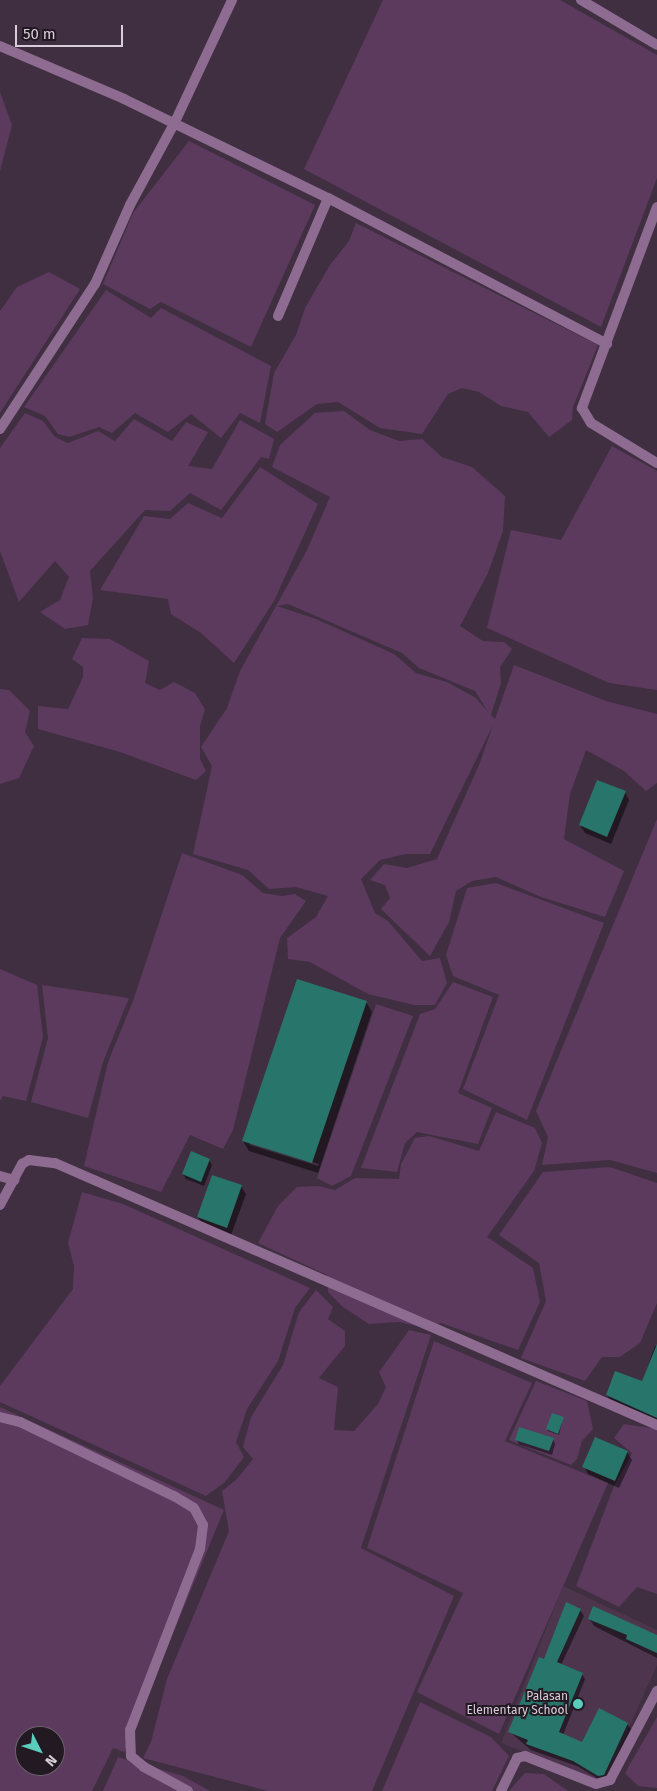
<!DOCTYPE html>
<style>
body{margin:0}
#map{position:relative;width:657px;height:1791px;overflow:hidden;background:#402e41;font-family:"Fira Sans",sans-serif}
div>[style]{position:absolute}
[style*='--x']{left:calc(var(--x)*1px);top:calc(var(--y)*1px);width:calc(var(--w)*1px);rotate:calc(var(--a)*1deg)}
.built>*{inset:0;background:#4c354d}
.green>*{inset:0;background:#5c3a5e}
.shadow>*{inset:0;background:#0007}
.building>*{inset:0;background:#28756b}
.minor>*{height:10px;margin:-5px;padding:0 5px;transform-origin:5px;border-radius:5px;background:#8e6b90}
.tertiary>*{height:10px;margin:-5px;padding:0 5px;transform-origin:5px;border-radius:5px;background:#8e6b90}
.dots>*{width:14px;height:14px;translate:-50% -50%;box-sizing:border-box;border:2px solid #221922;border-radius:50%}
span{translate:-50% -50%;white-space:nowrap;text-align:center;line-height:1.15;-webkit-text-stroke:4px #221922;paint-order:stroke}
.poi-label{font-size:12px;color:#d8cdd8}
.right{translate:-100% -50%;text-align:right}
.north{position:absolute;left:15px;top:1726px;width:50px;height:50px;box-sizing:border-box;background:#221922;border:1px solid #6b616b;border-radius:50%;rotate:131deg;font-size:14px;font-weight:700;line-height:20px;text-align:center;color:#d8cdd8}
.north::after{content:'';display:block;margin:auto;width:18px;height:22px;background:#5acebd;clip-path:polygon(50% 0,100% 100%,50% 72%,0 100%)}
.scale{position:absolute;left:15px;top:25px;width:108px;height:22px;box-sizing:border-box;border:2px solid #d8cdd8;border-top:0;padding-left:6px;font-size:15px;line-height:18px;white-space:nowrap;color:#d8cdd8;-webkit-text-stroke:4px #221922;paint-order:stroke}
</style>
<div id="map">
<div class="built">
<div style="clip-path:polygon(563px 1586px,657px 1630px,657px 1665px,604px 1784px,501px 1743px)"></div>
</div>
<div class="green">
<div style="clip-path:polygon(383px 0,560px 0,657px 55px,657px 178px,601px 327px,304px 169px)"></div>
<div style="clip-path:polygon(0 92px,12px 125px,0 171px)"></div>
<div style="clip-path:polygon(189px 141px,315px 205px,251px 347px,161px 302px,150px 309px,103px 284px,133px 213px)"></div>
<div style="clip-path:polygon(356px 223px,598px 345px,573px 407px,572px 420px,549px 437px,528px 412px,501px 406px,479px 392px,462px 388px,448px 394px,422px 434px,380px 428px,338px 402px,317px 404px,277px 432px,265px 424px,274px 373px,296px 335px,305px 308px,330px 265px,349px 241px)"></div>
<div style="clip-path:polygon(49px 272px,80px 289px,0 413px,0 311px,17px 287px)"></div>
<div style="clip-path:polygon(106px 290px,151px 318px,161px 308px,271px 366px,260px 423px,240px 413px,221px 438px,191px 414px,168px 432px,135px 413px,112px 433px,99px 427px,69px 437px,58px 434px,45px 416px,24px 407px)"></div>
<div style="clip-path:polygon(evenodd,344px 411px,370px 430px,399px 441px,422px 439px,442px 457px,472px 467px,505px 496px,503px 531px,488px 573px,460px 626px,483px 641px,504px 642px,512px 649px,500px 667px,501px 683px,491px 715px,495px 719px,514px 665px,606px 701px,657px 714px,657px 783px,646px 791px,624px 771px,586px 750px,570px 794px,564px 839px,624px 871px,605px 917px,541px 897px,496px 877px,472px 881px,456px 891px,449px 922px,430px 956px,381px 909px,390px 898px,385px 885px,370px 880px,384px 864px,407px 868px,437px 859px,479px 765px,493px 725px,430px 854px,406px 854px,380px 860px,361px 879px,375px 913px,388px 921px,422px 961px,440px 958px,447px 983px,435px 1005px,414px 1005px,368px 994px,310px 962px,288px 959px,287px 938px,316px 917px,328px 896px,296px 887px,269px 889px,248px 870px,193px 854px,212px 766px,201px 747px,227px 708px,240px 671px,307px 550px,330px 497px,272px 467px,280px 445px,315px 413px,344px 411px,288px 604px,402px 653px,419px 668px,475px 691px,488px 712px,476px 698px,447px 682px,416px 673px,394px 654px,316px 619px,277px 606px,288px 604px)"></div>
<div style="clip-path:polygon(25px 413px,43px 421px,55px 437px,68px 443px,98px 431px,115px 441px,134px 419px,172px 441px,186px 422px,208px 432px,188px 466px,212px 469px,240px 420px,274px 439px,269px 459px,261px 457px,221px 510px,190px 493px,170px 511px,145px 510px,90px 571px,93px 598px,88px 625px,65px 629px,40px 612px,60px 600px,69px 577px,55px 561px,19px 602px,0 551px,0 448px)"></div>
<div style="clip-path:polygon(612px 446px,657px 471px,657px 690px,609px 683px,487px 628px,511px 530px,561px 540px)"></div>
<div style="clip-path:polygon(260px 467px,318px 504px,274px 601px,234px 663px,201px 633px,171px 614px,168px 599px,100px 590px,144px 516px,170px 519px,188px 503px,222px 518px)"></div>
<div style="clip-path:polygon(82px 638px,110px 639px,149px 661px,145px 683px,160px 690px,174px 682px,195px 693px,205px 709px,200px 726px,200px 759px,206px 771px,196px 780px,120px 752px,38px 729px,38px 706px,68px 709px,83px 677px,83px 667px,72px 659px)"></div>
<div style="clip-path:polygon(0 689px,9px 690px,30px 711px,25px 732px,34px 746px,19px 778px,0 784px)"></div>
<div style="clip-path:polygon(657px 819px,657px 1173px,610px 1160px,542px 1165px,548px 1137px,536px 1111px)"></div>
<div style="clip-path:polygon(182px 853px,242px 875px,263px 893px,282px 896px,295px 894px,306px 901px,280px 938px,233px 1130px,223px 1149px,190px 1135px,161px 1192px,84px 1166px,108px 1062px,133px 1001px)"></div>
<div style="clip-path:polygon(496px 883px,604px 923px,527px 1120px,463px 1089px,499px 995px,453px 976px,446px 955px,467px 888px)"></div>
<div style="clip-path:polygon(0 969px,37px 985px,43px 1037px,26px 1101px,3px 1096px,0 1101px)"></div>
<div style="clip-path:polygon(453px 982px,493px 997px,458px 1093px,492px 1108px,478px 1144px,417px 1132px,405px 1143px,397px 1172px,361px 1168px,420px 1014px,435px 1009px)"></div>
<div style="clip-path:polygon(42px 985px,129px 998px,103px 1062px,88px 1118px,31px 1102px,48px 1038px)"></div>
<div style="clip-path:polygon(376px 1004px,413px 1016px,351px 1176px,332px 1186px,317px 1178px)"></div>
<div style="clip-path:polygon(496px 1112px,535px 1128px,542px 1143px,534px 1171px,487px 1237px,533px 1268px,540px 1302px,518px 1350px,441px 1323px,421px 1327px,399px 1322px,369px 1324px,343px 1307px,328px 1292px,327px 1275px,258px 1243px,278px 1206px,297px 1187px,318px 1186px,335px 1190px,355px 1178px,399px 1179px,401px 1164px,415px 1138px,429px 1136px,479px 1151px)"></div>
<div style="clip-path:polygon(610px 1167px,657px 1183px,657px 1303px,640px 1343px,620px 1357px,602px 1357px,585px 1381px,521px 1358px,546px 1301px,539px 1263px,499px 1235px,543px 1172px)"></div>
<div style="clip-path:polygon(82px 1192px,123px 1204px,310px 1288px,295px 1308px,278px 1361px,247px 1409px,236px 1442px,244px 1457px,225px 1482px,206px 1496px,0 1402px,0 1386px,73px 1289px,74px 1266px,68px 1243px)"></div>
<div style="clip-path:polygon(316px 1290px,333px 1307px,328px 1319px,345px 1331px,345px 1346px,319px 1378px,338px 1387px,334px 1430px,354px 1431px,378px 1404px,386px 1387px,379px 1372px,409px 1330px,431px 1335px,361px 1548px,454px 1596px,372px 1791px,268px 1791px,143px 1758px,151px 1742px,167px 1679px,229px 1531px,222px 1491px,237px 1479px,253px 1459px,243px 1447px,251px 1417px,283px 1365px,299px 1312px)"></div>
<div style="clip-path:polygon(434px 1341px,532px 1383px,505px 1441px,608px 1483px,499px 1734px,417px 1692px,463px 1593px,367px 1548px)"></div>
<div style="clip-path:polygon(536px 1381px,587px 1401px,593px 1429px,582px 1441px,577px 1459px,571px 1465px,509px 1440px)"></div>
<div style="clip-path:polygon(evenodd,0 1407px,224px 1510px,124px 1752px,113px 1748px,92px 1791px,0 1791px,0 1407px,25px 1736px,55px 1736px,55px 1766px,25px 1766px,25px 1736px)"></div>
<div style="clip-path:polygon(624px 1424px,657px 1429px,657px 1594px,637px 1587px,619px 1607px,576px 1586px,614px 1486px,632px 1453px,614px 1438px)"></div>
<div style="clip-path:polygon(420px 1702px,491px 1737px,509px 1756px,492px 1791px,382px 1791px)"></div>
<div style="clip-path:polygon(657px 1717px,657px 1788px,638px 1786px,625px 1773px)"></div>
<div style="clip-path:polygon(118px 1757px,183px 1776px,210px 1791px,103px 1791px)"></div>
<div style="clip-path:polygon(525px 1773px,544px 1774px,568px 1791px,509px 1791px)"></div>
</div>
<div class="shadow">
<div style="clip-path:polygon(625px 792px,629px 800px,611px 844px,585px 833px,580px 825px)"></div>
<div style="clip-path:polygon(evenodd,366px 1002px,372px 1012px,318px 1173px,249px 1151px,243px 1141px,366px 1002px,250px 1142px,319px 1164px,318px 1166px,250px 1145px,250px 1142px)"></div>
<div style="clip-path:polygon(209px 1160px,212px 1165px,204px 1186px,186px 1179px,183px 1174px)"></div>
<div style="clip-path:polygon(241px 1186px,246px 1194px,231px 1235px,203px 1225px,198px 1217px)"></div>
<div style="clip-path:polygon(655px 1346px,657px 1347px,657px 1421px,610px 1400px,607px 1395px,642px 1383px)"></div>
<div style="clip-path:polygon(563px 1418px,559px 1435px,548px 1431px,547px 1429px)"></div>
<div style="clip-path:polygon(516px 1439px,553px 1439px,555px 1444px,552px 1455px,519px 1444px)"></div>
<div style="clip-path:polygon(627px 1452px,632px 1460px,619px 1488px,588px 1474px,584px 1466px)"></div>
<div style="clip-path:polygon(580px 1610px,584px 1616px,561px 1665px,582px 1674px,585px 1679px,563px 1735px,582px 1744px,627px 1724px,631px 1729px,607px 1780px,602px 1781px,577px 1766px,531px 1750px,510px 1732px,544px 1661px)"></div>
<div style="clip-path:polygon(589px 1618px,657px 1636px,657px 1658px,594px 1626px)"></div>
</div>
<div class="building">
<div style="clip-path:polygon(597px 780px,626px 791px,607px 837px,579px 825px)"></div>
<div style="clip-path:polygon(297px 979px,367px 1001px,312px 1163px,242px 1141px)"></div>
<div style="clip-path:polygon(191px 1151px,210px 1159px,201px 1182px,182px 1174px)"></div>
<div style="clip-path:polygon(212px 1175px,242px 1185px,227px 1228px,197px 1217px)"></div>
<div style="clip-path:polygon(657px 1344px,657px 1418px,606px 1395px,615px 1371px,642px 1381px)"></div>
<div style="clip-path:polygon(552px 1413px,564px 1417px,558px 1434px,546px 1429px)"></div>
<div style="clip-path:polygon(519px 1427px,554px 1438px,549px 1451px,515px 1440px)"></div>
<div style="clip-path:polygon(595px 1437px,628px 1451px,615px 1481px,582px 1467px)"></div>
<div style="clip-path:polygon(566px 1602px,581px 1609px,557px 1662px,583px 1673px,559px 1732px,582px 1742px,599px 1708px,628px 1723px,604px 1775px,598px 1776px,573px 1761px,526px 1744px,528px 1740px,508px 1732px,539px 1657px,544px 1659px)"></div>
<div style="clip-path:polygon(593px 1606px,657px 1635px,657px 1653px,626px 1639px,627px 1635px,588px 1619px)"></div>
</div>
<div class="minor">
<div style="--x:581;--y:0;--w:88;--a:30.6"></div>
<div style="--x:0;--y:46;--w:135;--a:23.1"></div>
<div style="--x:124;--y:99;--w:227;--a:25.9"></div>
<div style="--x:328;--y:198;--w:315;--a:27.6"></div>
<div style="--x:278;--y:316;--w:128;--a:-67"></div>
<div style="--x:0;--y:429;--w:173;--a:-56.8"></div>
<div style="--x:95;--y:284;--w:86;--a:-66.1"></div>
<div style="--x:130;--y:205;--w:92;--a:-61.5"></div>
<div style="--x:174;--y:124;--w:137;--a:-64.9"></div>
<div style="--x:0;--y:1176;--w:15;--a:16"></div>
<div style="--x:0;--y:1205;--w:47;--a:-61.8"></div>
<div style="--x:22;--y:1164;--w:8;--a:-30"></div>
<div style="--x:29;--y:1160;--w:26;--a:7"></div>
<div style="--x:55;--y:1163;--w:657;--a:23.52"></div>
<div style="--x:0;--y:1417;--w:21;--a:14"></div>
<div style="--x:20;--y:1422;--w:171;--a:25.7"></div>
<div style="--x:174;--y:1496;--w:23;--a:31"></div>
<div style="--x:194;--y:1508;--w:19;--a:62"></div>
<div style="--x:203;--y:1525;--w:24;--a:97"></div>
<div style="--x:200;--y:1549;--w:194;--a:111.1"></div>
<div style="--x:130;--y:1730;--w:26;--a:88"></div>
<div style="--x:131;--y:1756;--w:17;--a:40"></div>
<div style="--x:144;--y:1767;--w:50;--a:28.6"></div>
<div style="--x:501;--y:1791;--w:37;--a:-64"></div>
<div style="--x:517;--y:1758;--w:8;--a:-14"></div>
<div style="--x:525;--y:1756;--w:76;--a:21.5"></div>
<div style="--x:596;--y:1784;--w:15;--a:-16"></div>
<div style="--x:610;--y:1780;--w:101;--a:-62.2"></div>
</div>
<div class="tertiary">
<div style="--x:657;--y:207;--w:215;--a:110.5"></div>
<div style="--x:582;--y:408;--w:17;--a:59"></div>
<div style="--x:591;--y:423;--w:77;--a:31.2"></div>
</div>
<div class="dots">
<div style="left:578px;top:1704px;background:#5acebd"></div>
</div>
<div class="poi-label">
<span class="right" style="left:568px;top:1704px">Palasan<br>Elementary School</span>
</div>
<div class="north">N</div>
<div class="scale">50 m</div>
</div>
